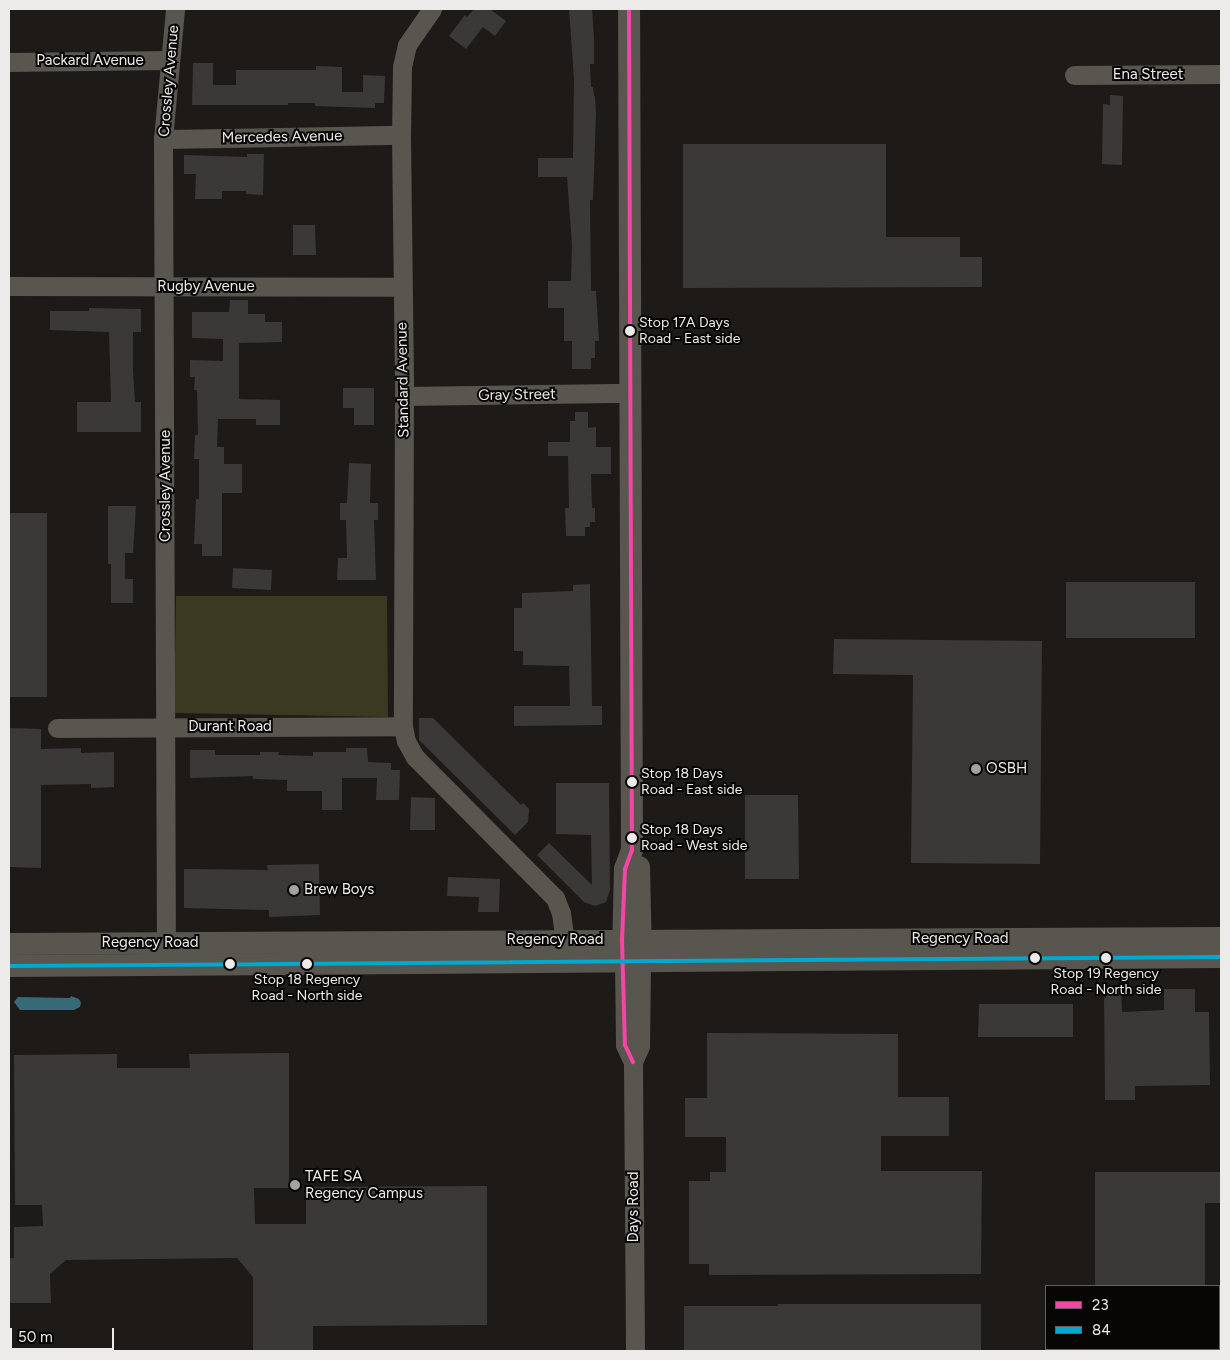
<!DOCTYPE html>
<style>
body{margin:0}
#map{position:relative;width:1230px;height:1360px;overflow:hidden;background:#1d1a18;font-family:Figtree,sans-serif}
div>[style]{position:absolute}
[style*='--x']{left:calc(var(--x)*1px);top:calc(var(--y)*1px);width:calc(var(--w)*1px);rotate:calc(var(--a)*1deg)}
.green>*{inset:0;background:#3a3a22}
.water>*{inset:0;background:#376a78}
.building>*{inset:0;background:#3b3938}
.minor>*{height:19px;margin:-9.5px;padding:0 9.5px;transform-origin:9.5px;border-radius:9.5px;background:#58564f}
.major>*{height:22px;margin:-11px;padding:0 11px;transform-origin:11px;border-radius:11px;background:#59564f}
.bus-1>*{height:4px;margin:-2px;padding:0 2px;transform-origin:2px;border-radius:2px;background:#f346a5}
.bus-2>*{height:4px;margin:-2px;padding:0 2px;transform-origin:2px;border-radius:2px;background:#00a9ce}
.dots>*{width:14px;height:14px;translate:-50% -50%;box-sizing:border-box;border:2px solid #070605;border-radius:50%}
span{translate:-50% -50%;white-space:nowrap;text-align:center;line-height:1.15;-webkit-text-stroke:4px #070605;paint-order:stroke}
.bus-label{font-size:14px;color:#edebe9}
.left{translate:0 -50%;text-align:left}
.street-label{font-size:15px;color:#edebe9}
.poi-label{font-size:15px;color:#edebe9}
.frame{position:absolute;inset:0;border:10px solid #edebe9;pointer-events:none}
.legend{position:absolute;left:1045px;top:1285px;width:175px;height:65px;box-sizing:border-box;background:#070605;border:1px solid #636260;margin:0;padding:6px 9px;list-style:none;font-size:15px;color:#edebe9}
.legend li{display:flex;align-items:center;gap:10px;height:25px}
.legend b{width:25px;border:1px solid #636260}
.scale{position:absolute;left:10px;top:1328px;width:104px;height:22px;box-sizing:border-box;border:2px solid #edebe9;border-top:0;padding-left:6px;font-size:15px;line-height:18px;white-space:nowrap;color:#edebe9;-webkit-text-stroke:4px #070605;paint-order:stroke}
</style>
<div id="map">
<div class="green">
<div style="clip-path:polygon(176px 596px,387px 596px,388px 717px,174px 713px)"></div>
</div>
<div class="water">
<div style="clip-path:polygon(71px 996px,79px 999px,81px 1003px,80px 1007px,74px 1010px,20px 1010px,14px 1002px,18px 997px,70px 998px)"></div>
</div>
<div class="building">
<div style="clip-path:polygon(474px 9px,490px 9px,506px 21px,495px 36px,483px 27px,466px 49px,449px 36px,465px 15px,467px 17px)"></div>
<div style="clip-path:polygon(569px 9px,592px 9px,594px 38px,594px 64px,590px 64px,591px 87px,593px 87px,594px 96px,595px 96px,596px 114px,593px 200px,590px 200px,591px 291px,596px 291px,599px 341px,595px 341px,595px 358px,591px 358px,591px 369px,572px 369px,572px 341px,564px 341px,564px 308px,548px 308px,548px 281px,571px 281px,572px 245px,567px 177px,538px 177px,538px 158px,573px 158px,574px 79px)"></div>
<div style="clip-path:polygon(193px 63px,213px 63px,213px 85px,236px 85px,236px 70px,316px 70px,316px 66px,342px 67px,342px 92px,363px 92px,363px 75px,385px 76px,384px 103px,375px 103px,375px 108px,315px 106px,315px 103px,288px 103px,288px 105px,192px 105px)"></div>
<div style="clip-path:polygon(1110px 95px,1123px 96px,1122px 165px,1102px 164px,1103px 104px,1110px 105px)"></div>
<div style="clip-path:polygon(683px 144px,886px 144px,886px 237px,960px 237px,960px 257px,982px 257px,982px 287px,683px 288px)"></div>
<div style="clip-path:polygon(247px 154px,264px 154px,263px 195px,246px 194px,246px 191px,222px 191px,222px 199px,195px 199px,196px 174px,184px 174px,184px 155px,247px 157px)"></div>
<div style="clip-path:polygon(293px 225px,315px 225px,316px 255px,293px 255px)"></div>
<div style="clip-path:polygon(230px 300px,248px 300px,248px 314px,265px 314px,265px 322px,282px 322px,282px 342px,239px 343px,239px 399px,280px 400px,280px 425px,256px 425px,256px 419px,218px 419px,217px 447px,224px 447px,224px 464px,242px 464px,242px 493px,222px 493px,222px 556px,202px 556px,202px 544px,194px 544px,196px 499px,199px 499px,199px 459px,194px 459px,195px 435px,198px 435px,197px 390px,194px 390px,195px 377px,190px 377px,190px 360px,223px 361px,223px 339px,192px 338px,192px 312px,229px 312px)"></div>
<div style="clip-path:polygon(89px 308px,141px 309px,141px 332px,133px 332px,133px 370px,135px 402px,141px 402px,141px 432px,77px 432px,77px 402px,111px 402px,109px 332px,50px 330px,50px 311px,89px 311px)"></div>
<div style="clip-path:polygon(343px 388px,374px 388px,374px 425px,354px 425px,354px 408px,343px 408px)"></div>
<div style="clip-path:polygon(575px 412px,588px 412px,588px 428px,596px 427px,596px 447px,611px 447px,611px 474px,591px 474px,592px 508px,595px 508px,595px 522px,590px 522px,590px 527px,585px 527px,585px 536px,566px 536px,565px 508px,569px 508px,568px 456px,548px 456px,548px 442px,570px 442px,570px 421px,575px 421px)"></div>
<div style="clip-path:polygon(349px 463px,371px 464px,370px 503px,378px 503px,378px 520px,374px 520px,376px 580px,337px 580px,338px 558px,347px 558px,346px 520px,340px 520px,340px 503px,347px 503px)"></div>
<div style="clip-path:polygon(108px 506px,136px 506px,133px 553px,125px 553px,125px 579px,133px 579px,133px 603px,111px 603px,111px 564px,108px 564px)"></div>
<div style="clip-path:polygon(9px 513px,47px 513px,47px 697px,9px 697px)"></div>
<div style="clip-path:polygon(233px 568px,272px 570px,271px 590px,232px 588px)"></div>
<div style="clip-path:polygon(1066px 582px,1195px 582px,1195px 638px,1066px 638px)"></div>
<div style="clip-path:polygon(590px 584px,592px 706px,602px 706px,602px 725px,514px 726px,514px 706px,570px 706px,569px 666px,523px 665px,523px 651px,514px 651px,514px 608px,522px 608px,522px 593px,573px 591px,573px 585px)"></div>
<div style="clip-path:polygon(834px 639px,1042px 641px,1040px 864px,911px 863px,913px 675px,833px 674px)"></div>
<div style="clip-path:polygon(419px 718px,433px 718px,521px 805px,523px 803px,529px 809px,528px 822px,515px 835px,419px 740px)"></div>
<div style="clip-path:polygon(9px 728px,41px 729px,41px 749px,81px 748px,81px 753px,114px 752px,114px 787px,91px 788px,91px 784px,41px 785px,41px 868px,9px 867px)"></div>
<div style="clip-path:polygon(346px 748px,367px 748px,368px 762px,391px 763px,391px 770px,400px 770px,399px 800px,376px 800px,377px 778px,342px 778px,342px 810px,322px 810px,322px 791px,287px 791px,287px 780px,253px 779px,253px 776px,190px 778px,190px 750px,215px 750px,215px 755px,260px 755px,260px 752px,279px 752px,278px 755px,313px 756px,313px 752px,346px 752px)"></div>
<div style="clip-path:polygon(556px 783px,609px 783px,610px 890px,606px 902px,595px 906px,584px 902px,537px 855px,549px 843px,592px 885px,591px 835px,556px 834px)"></div>
<div style="clip-path:polygon(745px 795px,798px 795px,799px 879px,745px 879px)"></div>
<div style="clip-path:polygon(411px 797px,435px 798px,435px 830px,410px 830px)"></div>
<div style="clip-path:polygon(319px 864px,320px 915px,269px 917px,269px 910px,184px 908px,184px 869px,268px 870px,267px 865px)"></div>
<div style="clip-path:polygon(448px 877px,500px 879px,499px 912px,478px 912px,479px 897px,447px 896px)"></div>
<div style="clip-path:polygon(1121px 988px,1122px 1012px,1164px 1010px,1164px 989px,1195px 989px,1195px 1012px,1209px 1012px,1210px 1085px,1135px 1086px,1135px 1100px,1105px 1100px,1104px 989px)"></div>
<div style="clip-path:polygon(979px 1004px,1073px 1004px,1073px 1037px,978px 1037px)"></div>
<div style="clip-path:polygon(707px 1033px,898px 1034px,898px 1097px,949px 1097px,949px 1136px,881px 1136px,881px 1171px,982px 1171px,981px 1274px,709px 1275px,709px 1264px,689px 1264px,689px 1181px,710px 1181px,710px 1172px,726px 1172px,726px 1137px,685px 1137px,685px 1098px,707px 1098px)"></div>
<div style="clip-path:polygon(289px 1053px,289px 1188px,254px 1188px,255px 1224px,306px 1224px,306px 1187px,487px 1186px,487px 1325px,313px 1326px,313px 1351px,253px 1351px,253px 1277px,237px 1258px,66px 1260px,50px 1274px,51px 1303px,9px 1303px,9px 1258px,14px 1258px,14px 1227px,43px 1226px,42px 1205px,15px 1205px,14px 1055px,117px 1054px,117px 1068px,190px 1068px,189px 1054px)"></div>
<div style="clip-path:polygon(1095px 1172px,1221px 1172px,1221px 1203px,1205px 1203px,1205px 1286px,1095px 1286px)"></div>
<div style="clip-path:polygon(778px 1304px,981px 1304px,981px 1351px,684px 1351px,684px 1306px,778px 1306px)"></div>
</div>
<div class="minor">
<div style="--x:432;--y:9;--w:44;--a:124.8"></div>
<div style="--x:407;--y:45;--w:23;--a:103"></div>
<div style="--x:402;--y:67;--w:68;--a:90.8"></div>
<div style="--x:401;--y:135;--w:261;--a:89.3"></div>
<div style="--x:404;--y:396;--w:330;--a:90.2"></div>
<div style="--x:403;--y:726;--w:15;--a:79"></div>
<div style="--x:406;--y:741;--w:18;--a:61"></div>
<div style="--x:415;--y:757;--w:199;--a:45.2"></div>
<div style="--x:555;--y:898;--w:16;--a:68"></div>
<div style="--x:561;--y:913;--w:27;--a:82"></div>
<div style="--x:9;--y:62;--w:161;--a:-0.7"></div>
<div style="--x:1074;--y:75;--w:147;--a:-0.4"></div>
<div style="--x:163;--y:139;--w:238;--a:-1"></div>
<div style="--x:9;--y:286;--w:393;--a:0.1"></div>
<div style="--x:404;--y:396;--w:227;--a:-0.8"></div>
<div style="--x:57;--y:728;--w:346;--a:-0.3"></div>
<div style="--x:166;--y:957;--w:818;--a:-90.21"></div>
<div style="--x:163;--y:139;--w:131;--a:-84.7"></div>
<div style="--x:624;--y:961;--w:84;--a:89.3"></div>
<div style="--x:625;--y:1045;--w:19;--a:65"></div>
<div style="--x:635;--y:1351;--w:289;--a:-90.4"></div>
<div style="--x:633;--y:1062;--w:17;--a:-66"></div>
<div style="--x:640;--y:1046;--w:85;--a:-89.3"></div>
</div>
<div class="major">
<div style="--x:639;--y:867;--w:88;--a:88.7"></div>
<div style="--x:9;--y:944;--w:1212;--a:-0.28"></div>
<div style="--x:623;--y:955;--w:86;--a:-88.7"></div>
<div style="--x:625;--y:869;--w:20;--a:-70"></div>
<div style="--x:632;--y:850;--w:841;--a:-90.2"></div>
<div style="--x:9;--y:966;--w:1212;--a:-0.43"></div>
</div>
<div class="bus-1">
<div style="--x:629;--y:9;--w:841;--a:89.8"></div>
<div style="--x:632;--y:850;--w:20;--a:110"></div>
<div style="--x:625;--y:869;--w:71;--a:92.4"></div>
<div style="--x:622;--y:940;--w:105;--a:88.4"></div>
<div style="--x:625;--y:1045;--w:19;--a:65"></div>
</div>
<div class="bus-2">
<div style="--x:9;--y:966;--w:1212;--a:-0.43"></div>
</div>
<div class="dots">
<div style="left:630px;top:331px;background:#edebe9"></div>
<div style="left:976px;top:769px;background:#a4a2a0"></div>
<div style="left:632px;top:782px;background:#edebe9"></div>
<div style="left:632px;top:838px;background:#edebe9"></div>
<div style="left:294px;top:890px;background:#a4a2a0"></div>
<div style="left:1035px;top:958px;background:#edebe9"></div>
<div style="left:1106px;top:958px;background:#edebe9"></div>
<div style="left:230px;top:964px;background:#edebe9"></div>
<div style="left:307px;top:964px;background:#edebe9"></div>
<div style="left:295px;top:1185px;background:#a4a2a0"></div>
</div>
<div class="bus-label">
<span class="left" style="left:639px;top:331px">Stop 17A Days<br>Road - East side</span>
<span class="left" style="left:641px;top:782px">Stop 18 Days<br>Road - East side</span>
<span class="left" style="left:641px;top:838px">Stop 18 Days<br>Road - West side</span>
<span style="left:1106px;top:982px">Stop 19 Regency<br>Road - North side</span>
<span style="left:307px;top:988px">Stop 18 Regency<br>Road - North side</span>
</div>
<div class="street-label">
<span style="left:90px;top:61px">Packard Avenue</span>
<span style="left:1148px;top:75px">Ena Street</span>
<span style="left:169px;top:81px;rotate:-85deg">Crossley Avenue</span>
<span style="left:282px;top:137px;rotate:-1deg">Mercedes Avenue</span>
<span style="left:206px;top:287px">Rugby Avenue</span>
<span style="left:403px;top:380px;rotate:-91deg">Standard Avenue</span>
<span style="left:517px;top:395px;rotate:-1deg">Gray Street</span>
<span style="left:166px;top:486px;rotate:-90deg">Crossley Avenue</span>
<span style="left:230px;top:727px">Durant Road</span>
<span style="left:960px;top:939px">Regency Road</span>
<span style="left:555px;top:940px">Regency Road</span>
<span style="left:150px;top:943px">Regency Road</span>
<span style="left:634px;top:1207px;rotate:-90deg">Days Road</span>
</div>
<div class="poi-label">
<span class="left" style="left:986px;top:769px">OSBH</span>
<span class="left" style="left:304px;top:890px">Brew Boys</span>
<span class="left" style="left:305px;top:1185px">TAFE SA<br>Regency Campus</span>
</div>
<div class="frame"></div>
<ul class="legend">
<li><b style="height:6px;background:#f346a5"></b>23</li>
<li><b style="height:6px;background:#00a9ce"></b>84</li>
</ul>
<div class="scale">50 m</div>
</div>
